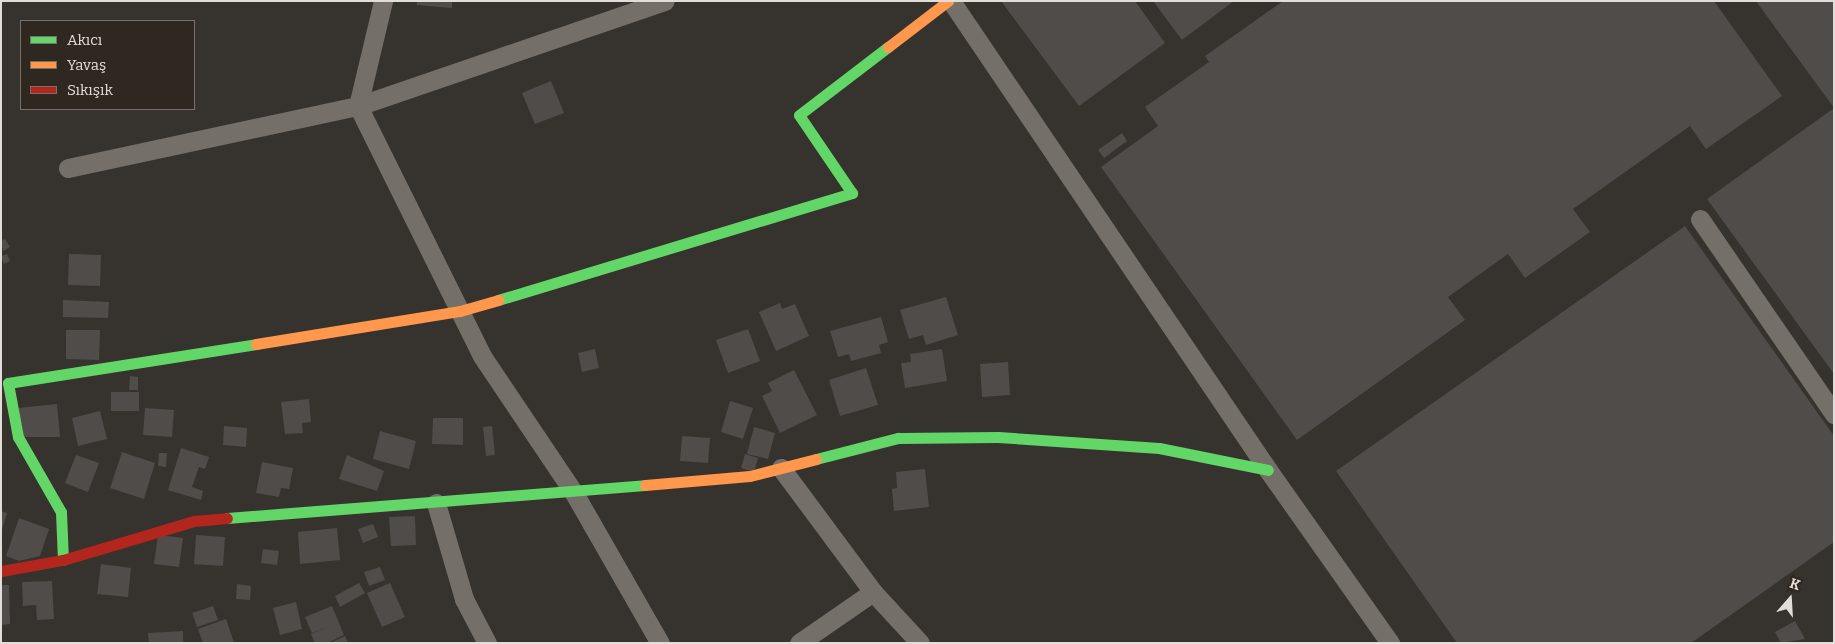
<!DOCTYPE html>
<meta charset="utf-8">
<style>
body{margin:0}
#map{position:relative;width:1835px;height:644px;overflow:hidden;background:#36322e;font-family:Bitter,serif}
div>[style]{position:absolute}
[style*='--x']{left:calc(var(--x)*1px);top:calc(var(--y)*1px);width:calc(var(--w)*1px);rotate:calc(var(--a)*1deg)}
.building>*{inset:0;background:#504c49}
.street>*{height:19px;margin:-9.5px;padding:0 9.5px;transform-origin:9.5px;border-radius:9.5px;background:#746f68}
.fast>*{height:11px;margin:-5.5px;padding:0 5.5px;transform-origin:5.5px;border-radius:5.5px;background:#63d668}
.slow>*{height:11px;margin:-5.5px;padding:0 5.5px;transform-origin:5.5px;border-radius:5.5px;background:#ff974d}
.jam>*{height:11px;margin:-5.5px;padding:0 5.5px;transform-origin:5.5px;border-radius:5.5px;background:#b3261e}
span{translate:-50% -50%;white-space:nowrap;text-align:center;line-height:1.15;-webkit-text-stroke:4px #2f2821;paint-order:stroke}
.frame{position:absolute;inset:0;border:2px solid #e2ddd8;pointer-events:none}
.legend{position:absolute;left:20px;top:20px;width:175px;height:90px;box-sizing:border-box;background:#2f2821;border:1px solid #77706a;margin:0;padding:6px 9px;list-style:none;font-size:15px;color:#e2ddd8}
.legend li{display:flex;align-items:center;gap:10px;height:25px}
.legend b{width:25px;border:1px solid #77706a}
.north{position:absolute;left:1765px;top:574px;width:50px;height:50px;-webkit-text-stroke:4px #2f2821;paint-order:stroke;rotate:19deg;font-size:14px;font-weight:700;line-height:20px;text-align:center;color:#e2ddd8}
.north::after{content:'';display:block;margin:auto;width:18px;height:22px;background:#e2ddd8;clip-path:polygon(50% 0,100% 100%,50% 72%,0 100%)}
</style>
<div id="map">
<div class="building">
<div style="clip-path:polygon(417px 1px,452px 1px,452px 8px,417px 5px)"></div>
<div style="clip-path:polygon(1001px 1px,1135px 1px,1165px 43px,1079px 106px)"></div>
<div style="clip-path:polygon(1153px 1px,1234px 1px,1182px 40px)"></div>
<div style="clip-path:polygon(1283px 1px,1714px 1px,1782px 96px,1706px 149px,1690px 126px,1573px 209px,1590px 232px,1525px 278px,1508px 254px,1448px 297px,1465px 320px,1297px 440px,1101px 167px,1158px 126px,1145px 107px,1209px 62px,1205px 56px)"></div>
<div style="clip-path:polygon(1756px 1px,1834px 1px,1834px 374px,1707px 199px,1834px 108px)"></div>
<div style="clip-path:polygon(551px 81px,564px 113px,535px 124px,522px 93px)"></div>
<div style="clip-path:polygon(1122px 133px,1127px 141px,1104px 158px,1098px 150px)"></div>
<div style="clip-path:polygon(1685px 226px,1834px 436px,1834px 542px,1691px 643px,1457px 643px,1336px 471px)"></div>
<div style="clip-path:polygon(5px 239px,10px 247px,3px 251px,1px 241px)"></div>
<div style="clip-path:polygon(7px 254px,10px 261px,4px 264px,1px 256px)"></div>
<div style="clip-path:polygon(69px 254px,101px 255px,100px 286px,68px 285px)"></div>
<div style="clip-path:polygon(946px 297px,958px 335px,926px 345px,923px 335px,909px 339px,900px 310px)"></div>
<div style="clip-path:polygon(63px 300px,109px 302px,108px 318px,63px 317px)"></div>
<div style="clip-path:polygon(780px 303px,782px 309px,795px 304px,809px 336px,776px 351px,759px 312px)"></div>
<div style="clip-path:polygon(881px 317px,888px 342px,879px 345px,881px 353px,851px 361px,849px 354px,838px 357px,830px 331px)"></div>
<div style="clip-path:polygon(748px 329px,760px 361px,728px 373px,716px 340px)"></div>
<div style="clip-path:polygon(66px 330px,100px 330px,99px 360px,66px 359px)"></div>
<div style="clip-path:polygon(595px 349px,599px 368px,582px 372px,578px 353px)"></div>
<div style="clip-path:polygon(942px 349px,947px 381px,905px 388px,901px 363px,911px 362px,910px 354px)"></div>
<div style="clip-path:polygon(1008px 362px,1010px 395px,982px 397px,980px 364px)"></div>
<div style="clip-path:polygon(866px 368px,878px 405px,840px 416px,829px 380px)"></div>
<div style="clip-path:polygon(794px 370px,817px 415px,780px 433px,762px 396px,772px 391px,768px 383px)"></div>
<div style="clip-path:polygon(130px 376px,138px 377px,138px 390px,129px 390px)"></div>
<div style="clip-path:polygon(111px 392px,139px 392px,139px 411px,111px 411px)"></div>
<div style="clip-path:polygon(309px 399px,311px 422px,302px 423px,303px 433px,285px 434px,281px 402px)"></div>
<div style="clip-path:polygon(730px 401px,753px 408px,743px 439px,721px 432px)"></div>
<div style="clip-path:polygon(57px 404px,60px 437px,21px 437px,18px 408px)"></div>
<div style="clip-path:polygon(145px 408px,174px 410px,172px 437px,143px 435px)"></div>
<div style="clip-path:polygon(100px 411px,107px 439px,78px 446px,72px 418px)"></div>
<div style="clip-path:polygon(433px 418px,463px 418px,463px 445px,432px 444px)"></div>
<div style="clip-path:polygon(224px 426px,247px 428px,246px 447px,223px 445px)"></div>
<div style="clip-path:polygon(492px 426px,495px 455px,486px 456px,483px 427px)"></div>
<div style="clip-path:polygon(754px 427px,775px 433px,768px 459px,747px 454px)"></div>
<div style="clip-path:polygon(380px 431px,416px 441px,409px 469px,373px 459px)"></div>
<div style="clip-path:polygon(682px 436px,710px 438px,708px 463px,680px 461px)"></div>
<div style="clip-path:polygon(181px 448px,209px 457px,205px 469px,199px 467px,192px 487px,203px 491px,201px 500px,168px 490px)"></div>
<div style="clip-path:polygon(122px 452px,155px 463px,144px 499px,110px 488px)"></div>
<div style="clip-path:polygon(159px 453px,167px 453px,166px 467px,158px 466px)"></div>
<div style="clip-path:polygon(745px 454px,758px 458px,754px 472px,741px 468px)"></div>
<div style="clip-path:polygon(76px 455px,99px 463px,88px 492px,65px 483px)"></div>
<div style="clip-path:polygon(347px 455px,384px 471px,377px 491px,339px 479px)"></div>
<div style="clip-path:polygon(262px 462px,293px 468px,289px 489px,281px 488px,279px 497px,256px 493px)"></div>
<div style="clip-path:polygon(925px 469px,929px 507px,894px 511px,892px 489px,897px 488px,896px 472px)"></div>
<div style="clip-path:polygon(1px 511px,7px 513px,2px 530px,1px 530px)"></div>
<div style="clip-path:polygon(415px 516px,416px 545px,391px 546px,389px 517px)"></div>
<div style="clip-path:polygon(19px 518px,49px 529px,40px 556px,19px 561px,6px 556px)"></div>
<div style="clip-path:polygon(373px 524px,378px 537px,363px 543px,358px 529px)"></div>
<div style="clip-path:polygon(337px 528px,340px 560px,300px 564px,298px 532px)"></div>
<div style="clip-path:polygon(158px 535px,183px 538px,179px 567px,154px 564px)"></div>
<div style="clip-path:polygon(196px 535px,225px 537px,223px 566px,194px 564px)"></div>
<div style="clip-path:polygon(263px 549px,279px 551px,277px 565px,261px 563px)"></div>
<div style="clip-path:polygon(101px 564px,131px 568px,128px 597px,97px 594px)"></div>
<div style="clip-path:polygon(380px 567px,385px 580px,369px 586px,364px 572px)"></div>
<div style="clip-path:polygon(52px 581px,54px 619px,37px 620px,36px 605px,23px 606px,22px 582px)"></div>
<div style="clip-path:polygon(359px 583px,365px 593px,340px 607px,335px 596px)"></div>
<div style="clip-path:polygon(390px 583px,405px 617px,382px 627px,367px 593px)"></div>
<div style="clip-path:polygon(237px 584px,251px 586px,250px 600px,236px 599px)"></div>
<div style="clip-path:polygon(1px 585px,9px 585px,10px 624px,1px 625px)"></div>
<div style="clip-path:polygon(296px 602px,302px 629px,280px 635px,273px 608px)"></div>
<div style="clip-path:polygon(213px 606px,218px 620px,197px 627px,192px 613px)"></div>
<div style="clip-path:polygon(332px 606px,344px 635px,327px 643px,315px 643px,311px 634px,328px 627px,312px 633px,305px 617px)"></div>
<div style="clip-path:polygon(226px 619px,234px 643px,203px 643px,198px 629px)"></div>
<div style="clip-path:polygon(1795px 621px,1805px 639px,1781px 643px,1775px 632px)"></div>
<div style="clip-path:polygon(183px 631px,183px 643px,149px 643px,148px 633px)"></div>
<div style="clip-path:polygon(345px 636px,348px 643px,330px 643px)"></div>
</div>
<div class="street">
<div style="--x:383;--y:1;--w:108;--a:103.4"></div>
<div style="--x:358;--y:106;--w:279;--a:63.6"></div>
<div style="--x:482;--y:356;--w:165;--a:56.1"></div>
<div style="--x:574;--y:493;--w:173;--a:60.2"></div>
<div style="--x:951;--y:1;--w:566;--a:55.94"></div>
<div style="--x:1268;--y:470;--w:212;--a:54.8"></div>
<div style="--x:68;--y:168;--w:297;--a:-12.1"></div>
<div style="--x:358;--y:106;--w:324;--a:-18.9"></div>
<div style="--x:1700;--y:219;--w:237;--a:55.5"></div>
<div style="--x:781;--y:468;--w:154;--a:53.4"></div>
<div style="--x:873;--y:592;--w:69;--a:47.3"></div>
<div style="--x:436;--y:503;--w:100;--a:73.7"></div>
<div style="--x:464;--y:599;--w:50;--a:62.4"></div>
<div style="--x:799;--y:643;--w:90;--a:-34.6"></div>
</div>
<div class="fast">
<div style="--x:498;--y:300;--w:370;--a:-16.8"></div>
<div style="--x:852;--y:193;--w:94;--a:-124.2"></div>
<div style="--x:799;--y:115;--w:112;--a:-37.4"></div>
<div style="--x:816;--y:459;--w:85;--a:-14.4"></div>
<div style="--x:898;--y:438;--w:100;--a:-0.6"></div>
<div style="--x:998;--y:437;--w:161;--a:3.9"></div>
<div style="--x:1159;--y:448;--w:111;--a:11.4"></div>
<div style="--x:227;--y:518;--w:419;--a:-4.5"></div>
<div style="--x:63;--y:560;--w:48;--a:-92.4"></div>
<div style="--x:61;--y:512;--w:86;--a:-119.8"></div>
<div style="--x:18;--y:437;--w:55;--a:-100.5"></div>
<div style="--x:8;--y:383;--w:251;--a:-8.9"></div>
</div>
<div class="slow">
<div style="--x:888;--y:47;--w:76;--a:-37.5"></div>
<div style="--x:256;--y:344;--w:207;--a:-9.2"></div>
<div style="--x:460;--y:311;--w:40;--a:-16"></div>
<div style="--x:645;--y:485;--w:105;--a:-4.9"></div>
<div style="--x:750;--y:476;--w:68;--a:-14.4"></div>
</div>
<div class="jam">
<div style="--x:1;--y:571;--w:63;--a:-10.1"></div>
<div style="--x:63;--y:560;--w:137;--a:-16.6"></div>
<div style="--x:194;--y:521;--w:33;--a:-5"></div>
</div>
<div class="frame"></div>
<ul class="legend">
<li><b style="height:6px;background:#63d668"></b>Akıcı</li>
<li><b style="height:6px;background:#ff974d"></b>Yavaş</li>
<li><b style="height:6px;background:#b3261e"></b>Sıkışık</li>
</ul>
<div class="north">K</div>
</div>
